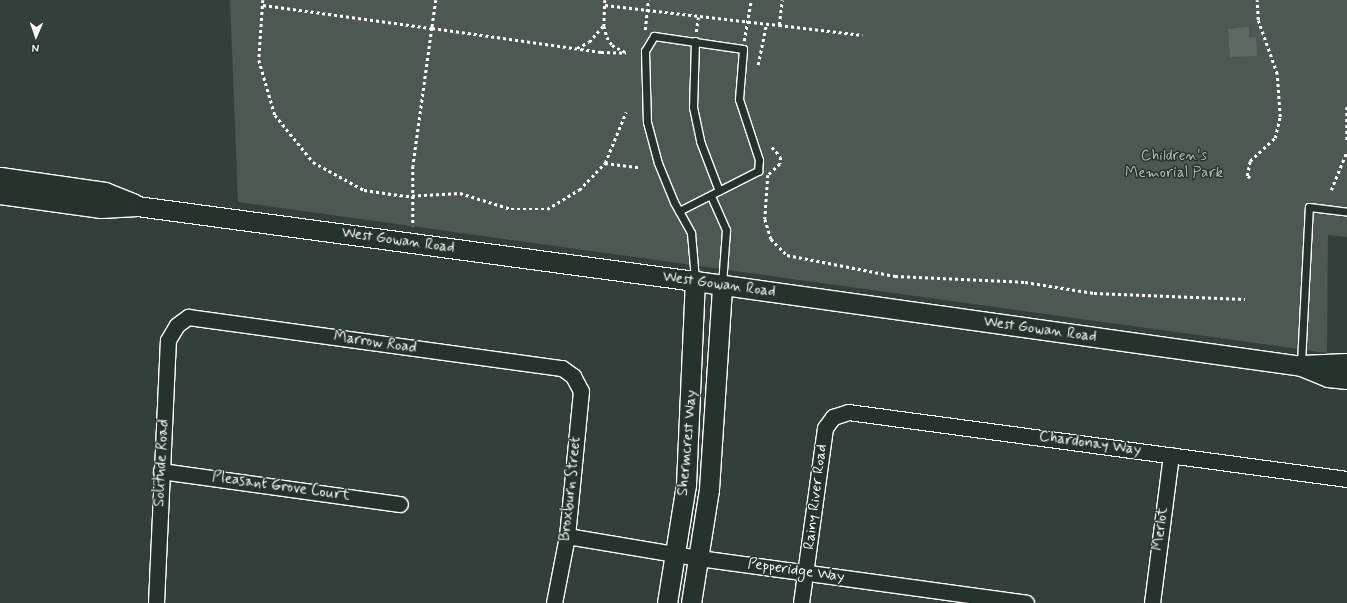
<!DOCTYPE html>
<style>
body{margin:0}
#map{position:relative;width:1347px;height:603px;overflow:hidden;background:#333f3a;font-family:Mynerve,sans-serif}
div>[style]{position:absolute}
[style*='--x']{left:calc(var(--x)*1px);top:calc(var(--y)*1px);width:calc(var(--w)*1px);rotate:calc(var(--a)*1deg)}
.green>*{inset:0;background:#4d5853}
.building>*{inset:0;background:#5f6964}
.path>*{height:2.5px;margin-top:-1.25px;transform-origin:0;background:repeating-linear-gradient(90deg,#fff 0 3px,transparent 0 6px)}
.roads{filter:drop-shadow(1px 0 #fff) drop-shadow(-1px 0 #fff) drop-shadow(0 1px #fff) drop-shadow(0 -1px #fff)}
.service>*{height:7px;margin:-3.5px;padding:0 3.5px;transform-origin:3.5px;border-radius:3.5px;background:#26332d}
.minor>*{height:15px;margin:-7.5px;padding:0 7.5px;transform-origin:7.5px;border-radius:7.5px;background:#26332d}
.tertiary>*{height:19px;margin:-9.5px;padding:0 9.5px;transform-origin:9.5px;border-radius:9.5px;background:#26332d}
span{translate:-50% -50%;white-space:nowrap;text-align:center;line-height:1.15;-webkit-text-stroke:3px #26332d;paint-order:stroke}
.park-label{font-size:15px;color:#b8bcba}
.street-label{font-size:15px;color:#fff}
.north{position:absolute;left:16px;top:16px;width:40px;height:40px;-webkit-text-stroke:3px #26332d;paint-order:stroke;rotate:182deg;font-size:11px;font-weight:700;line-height:16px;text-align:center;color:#fff}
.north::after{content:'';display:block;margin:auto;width:14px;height:18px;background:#fff;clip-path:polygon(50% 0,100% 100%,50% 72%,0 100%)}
</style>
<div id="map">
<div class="green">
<div style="clip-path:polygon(230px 0,1347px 0,1347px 237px,1328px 235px,1327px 353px,238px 202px)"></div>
</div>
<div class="building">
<div style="clip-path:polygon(1249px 27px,1249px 38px,1256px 37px,1257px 56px,1230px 57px,1228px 29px)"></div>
</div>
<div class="path">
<div style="--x:263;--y:0;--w:60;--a:93.8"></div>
<div style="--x:259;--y:60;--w:57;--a:73.8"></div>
<div style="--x:275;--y:115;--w:60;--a:51"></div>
<div style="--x:313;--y:162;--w:58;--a:28.8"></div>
<div style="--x:364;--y:190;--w:42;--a:8.1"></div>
<div style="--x:406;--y:196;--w:54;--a:-3.2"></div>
<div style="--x:460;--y:193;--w:53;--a:17.4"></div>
<div style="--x:511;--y:209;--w:36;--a:0"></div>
<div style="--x:547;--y:209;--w:37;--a:-31"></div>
<div style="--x:579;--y:190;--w:37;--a:-46"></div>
<div style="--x:605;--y:163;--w:55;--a:-67.6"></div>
<div style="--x:436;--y:0;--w:28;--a:98"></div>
<div style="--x:432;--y:28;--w:171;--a:8.1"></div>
<div style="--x:601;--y:52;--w:25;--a:2"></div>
<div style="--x:605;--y:0;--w:26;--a:92"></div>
<div style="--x:604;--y:26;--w:11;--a:75"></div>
<div style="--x:607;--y:37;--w:9;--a:58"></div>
<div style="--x:612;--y:45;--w:15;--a:28"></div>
<div style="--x:263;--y:5;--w:171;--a:7.8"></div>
<div style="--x:432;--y:28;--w:139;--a:97.8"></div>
<div style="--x:413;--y:166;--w:60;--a:90"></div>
<div style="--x:605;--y:5;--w:175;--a:6.6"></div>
<div style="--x:779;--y:25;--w:25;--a:-83"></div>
<div style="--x:779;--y:25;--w:84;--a:6.9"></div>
<div style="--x:645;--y:30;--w:30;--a:-84"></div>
<div style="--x:696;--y:32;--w:15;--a:-82"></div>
<div style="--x:744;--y:41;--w:42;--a:-80.3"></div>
<div style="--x:577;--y:48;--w:13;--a:-27"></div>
<div style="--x:589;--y:42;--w:21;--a:-49"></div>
<div style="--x:758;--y:65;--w:41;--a:-78.7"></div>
<div style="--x:1347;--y:107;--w:34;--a:90"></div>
<div style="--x:772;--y:147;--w:13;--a:48"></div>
<div style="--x:781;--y:157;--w:7;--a:98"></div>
<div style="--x:780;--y:164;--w:16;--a:137"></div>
<div style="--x:768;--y:175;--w:44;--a:93.9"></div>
<div style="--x:765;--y:219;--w:21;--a:73"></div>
<div style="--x:771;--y:239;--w:23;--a:45"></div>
<div style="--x:787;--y:255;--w:110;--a:11"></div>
<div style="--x:895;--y:276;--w:130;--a:2.6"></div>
<div style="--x:1025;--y:282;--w:70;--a:9.1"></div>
<div style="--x:1094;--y:293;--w:151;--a:2.3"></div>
<div style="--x:605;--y:163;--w:34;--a:7"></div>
<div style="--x:1250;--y:178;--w:4;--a:-146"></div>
<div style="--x:1247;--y:176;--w:15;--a:-79"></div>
<div style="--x:1250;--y:161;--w:34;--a:-43"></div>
<div style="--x:1275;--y:138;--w:22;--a:-77"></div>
<div style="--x:1280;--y:117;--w:43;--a:-94"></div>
<div style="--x:1277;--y:74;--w:57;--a:-109.4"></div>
<div style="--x:1258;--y:20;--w:20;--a:-93"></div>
<div style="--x:1331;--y:190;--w:42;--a:-67.7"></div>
</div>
<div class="roads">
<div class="service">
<div style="--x:695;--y:41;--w:66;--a:91.7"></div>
<div style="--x:693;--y:107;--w:35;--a:78"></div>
<div style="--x:700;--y:141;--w:53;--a:69.2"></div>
<div style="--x:711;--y:196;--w:37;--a:66"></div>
<div style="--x:726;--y:230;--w:54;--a:94.2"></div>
<div style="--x:679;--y:211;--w:89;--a:-26.9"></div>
<div style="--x:758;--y:171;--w:11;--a:-85"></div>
<div style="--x:759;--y:160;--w:64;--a:-108.2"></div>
<div style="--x:739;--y:99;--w:50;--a:-85.4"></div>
<div style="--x:743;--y:49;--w:90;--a:-171.7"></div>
<div style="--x:654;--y:36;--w:17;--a:121"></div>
<div style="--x:645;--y:51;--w:71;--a:88.4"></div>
<div style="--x:647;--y:122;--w:42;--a:75"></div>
<div style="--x:658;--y:163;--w:42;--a:67.7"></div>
<div style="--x:674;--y:202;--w:10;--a:61"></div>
<div style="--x:679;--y:211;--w:25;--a:61"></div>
<div style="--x:691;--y:233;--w:46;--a:85"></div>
<div style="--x:1301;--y:363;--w:156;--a:-87.1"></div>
<div style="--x:1309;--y:207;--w:38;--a:7"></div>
</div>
<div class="minor">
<div style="--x:161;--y:471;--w:241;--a:7.9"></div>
<div style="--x:567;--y:536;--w:134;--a:9.5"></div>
<div style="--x:699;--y:558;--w:330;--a:7.8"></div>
<div style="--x:156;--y:603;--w:263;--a:-87.4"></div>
<div style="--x:168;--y:340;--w:17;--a:-59"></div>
<div style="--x:177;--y:325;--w:14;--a:-36"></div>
<div style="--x:188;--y:317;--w:377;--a:7.8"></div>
<div style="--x:562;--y:368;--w:14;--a:36"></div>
<div style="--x:573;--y:376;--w:17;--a:62"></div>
<div style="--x:581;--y:391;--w:146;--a:95.5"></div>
<div style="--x:567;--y:536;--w:68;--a:101"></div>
<div style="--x:801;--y:603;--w:177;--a:-82.2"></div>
<div style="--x:825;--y:428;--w:14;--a:-54"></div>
<div style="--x:833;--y:417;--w:16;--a:-18"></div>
<div style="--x:848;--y:412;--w:503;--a:7.65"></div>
<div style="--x:1152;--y:603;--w:149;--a:-82.7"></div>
</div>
<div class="tertiary">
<div style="--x:0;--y:177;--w:106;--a:8.1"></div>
<div style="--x:105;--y:192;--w:31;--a:22"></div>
<div style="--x:0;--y:194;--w:102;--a:7.9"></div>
<div style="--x:101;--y:208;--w:36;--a:-3"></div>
<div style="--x:137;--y:206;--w:563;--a:7.66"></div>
<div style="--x:695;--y:281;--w:612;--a:7.98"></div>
<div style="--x:1301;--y:366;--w:29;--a:22"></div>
<div style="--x:1328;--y:377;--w:19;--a:6"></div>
<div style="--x:1302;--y:365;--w:45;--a:-2.5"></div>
<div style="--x:667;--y:603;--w:120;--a:-80.9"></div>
<div style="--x:686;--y:485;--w:204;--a:-87.5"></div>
<div style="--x:691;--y:603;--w:115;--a:-81"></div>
<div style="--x:709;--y:489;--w:203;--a:-86.3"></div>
</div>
</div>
<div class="park-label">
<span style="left:1174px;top:165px">Children's<br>Memorial Park</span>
</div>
<div class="street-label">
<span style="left:398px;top:241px;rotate:8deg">West Gowan Road</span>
<span style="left:719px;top:285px;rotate:8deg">West Gowan Road</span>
<span style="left:1040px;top:330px;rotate:8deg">West Gowan Road</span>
<span style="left:375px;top:343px;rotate:8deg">Marrow Road</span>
<span style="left:688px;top:443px;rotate:-85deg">Shermcrest Way</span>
<span style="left:1090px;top:444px;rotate:8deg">Chardonay Way</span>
<span style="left:162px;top:463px;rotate:-87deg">Solitude Road</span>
<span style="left:281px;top:487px;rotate:8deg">Pleasant Grove Court</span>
<span style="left:571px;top:489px;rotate:-84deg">Broxburn Street</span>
<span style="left:816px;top:497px;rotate:-83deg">Rainy River Road</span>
<span style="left:1161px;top:529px;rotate:-83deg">Merlot</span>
<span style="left:796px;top:571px;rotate:8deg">Pepperidge Way</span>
</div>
<div class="north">N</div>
</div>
